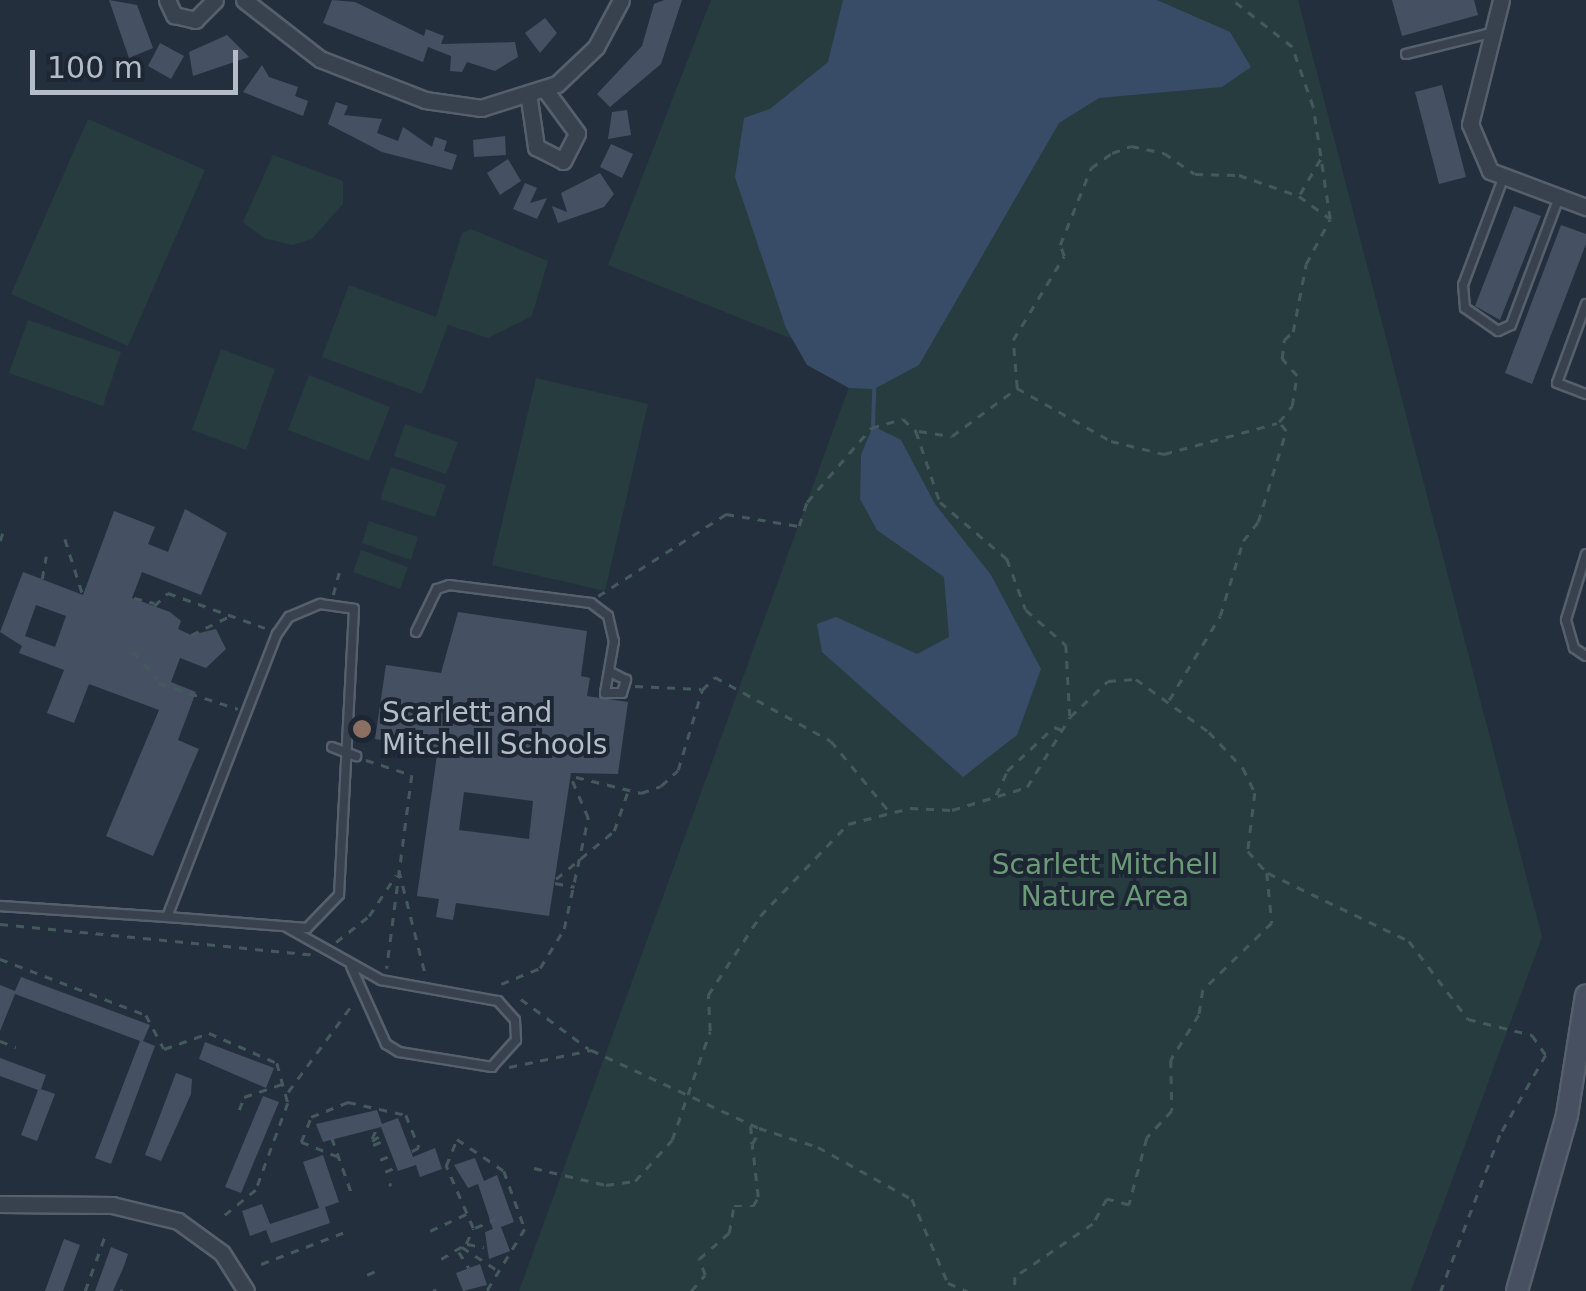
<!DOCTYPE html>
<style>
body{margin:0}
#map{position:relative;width:1586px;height:1291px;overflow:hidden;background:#242f3e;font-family:"DejaVu Sans",sans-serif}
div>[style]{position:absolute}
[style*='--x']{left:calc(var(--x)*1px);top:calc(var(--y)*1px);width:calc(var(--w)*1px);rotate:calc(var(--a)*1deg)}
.green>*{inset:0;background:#263c3f}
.water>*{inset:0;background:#394c67}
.stream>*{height:4px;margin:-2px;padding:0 2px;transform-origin:2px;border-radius:2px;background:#394c67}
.building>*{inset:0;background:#455162}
.path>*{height:2.5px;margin-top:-1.25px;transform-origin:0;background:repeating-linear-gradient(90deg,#44595c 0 8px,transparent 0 16px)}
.roads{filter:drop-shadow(2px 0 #565f6c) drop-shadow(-2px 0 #565f6c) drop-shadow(0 2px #565f6c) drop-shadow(0 -2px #565f6c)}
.service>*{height:8px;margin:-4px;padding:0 4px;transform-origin:4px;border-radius:4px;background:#38414e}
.minor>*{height:15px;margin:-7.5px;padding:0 7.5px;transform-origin:7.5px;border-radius:7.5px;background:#38414e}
.secondary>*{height:20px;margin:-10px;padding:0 10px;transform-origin:10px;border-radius:10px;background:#465061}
.dots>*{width:28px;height:28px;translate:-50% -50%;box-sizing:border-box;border:5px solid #1d2633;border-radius:50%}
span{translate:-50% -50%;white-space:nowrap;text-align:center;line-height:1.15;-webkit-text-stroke:8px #1d2633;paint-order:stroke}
.poi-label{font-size:28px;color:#b4bcc9}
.left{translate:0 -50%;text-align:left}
.park-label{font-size:28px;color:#6b9a76}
.scale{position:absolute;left:30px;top:50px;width:208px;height:45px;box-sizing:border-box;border:5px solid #b4bcc9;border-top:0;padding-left:12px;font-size:30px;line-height:35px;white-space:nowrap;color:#b4bcc9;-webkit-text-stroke:8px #1d2633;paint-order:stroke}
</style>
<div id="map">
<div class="green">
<div style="clip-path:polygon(711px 0,1298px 0,1542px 937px,1411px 1291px,519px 1291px,857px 365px,608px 265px)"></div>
<div style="clip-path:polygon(88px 119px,205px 170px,128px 346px,11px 294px)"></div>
<div style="clip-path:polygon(273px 155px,343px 181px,343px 204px,312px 239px,292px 245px,264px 238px,243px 222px)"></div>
<div style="clip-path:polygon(471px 229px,548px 261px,532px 316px,488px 338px,448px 325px,422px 394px,322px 357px,349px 285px,436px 317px,462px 233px)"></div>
<div style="clip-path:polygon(28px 320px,121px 352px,103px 406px,9px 373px)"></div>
<div style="clip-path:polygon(221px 349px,275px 369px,246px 450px,192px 430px)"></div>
<div style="clip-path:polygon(309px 375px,390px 407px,369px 461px,288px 430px)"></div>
<div style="clip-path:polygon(536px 378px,648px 404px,605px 591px,492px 565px)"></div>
<div style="clip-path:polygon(405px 424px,458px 442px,446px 474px,394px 456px)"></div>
<div style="clip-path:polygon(391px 467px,446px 485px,435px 517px,380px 499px)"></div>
<div style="clip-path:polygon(369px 521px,418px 537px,411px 560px,362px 543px)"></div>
<div style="clip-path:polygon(361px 550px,408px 567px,400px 589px,353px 572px)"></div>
</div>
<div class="water">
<div style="clip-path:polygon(843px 0,1157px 0,1230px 32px,1251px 67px,1222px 87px,1099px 98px,1059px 123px,919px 365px,874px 389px,849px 388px,807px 365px,786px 328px,735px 177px,744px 118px,770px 109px,828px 62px)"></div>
<div style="clip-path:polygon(873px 426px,901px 440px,935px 504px,991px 575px,1041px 669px,1017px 735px,963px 777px,822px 652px,817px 624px,836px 617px,917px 654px,949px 637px,944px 577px,877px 530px,860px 499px,861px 455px)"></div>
</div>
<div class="stream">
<div style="--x:873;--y:426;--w:37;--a:-88"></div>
</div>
<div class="building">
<div style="clip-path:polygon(109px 0,137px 5px,153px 48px,129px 58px)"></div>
<div style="clip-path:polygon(332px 0,355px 2px,424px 36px,426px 29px,444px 36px,441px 44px,515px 42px,518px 57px,495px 71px,467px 62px,462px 72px,450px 71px,451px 56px,428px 47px,423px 62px,323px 23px)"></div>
<div style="clip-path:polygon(664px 0,682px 0,661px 64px,610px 107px,597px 94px,642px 46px,654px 4px)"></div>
<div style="clip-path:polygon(1392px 0,1474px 0,1478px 15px,1402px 36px)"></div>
<div style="clip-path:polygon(545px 18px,557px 33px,540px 53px,525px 33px)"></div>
<div style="clip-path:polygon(227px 35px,249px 57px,193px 76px,189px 52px)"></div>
<div style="clip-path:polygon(160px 43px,184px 56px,171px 79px,148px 66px)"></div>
<div style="clip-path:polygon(262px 65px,269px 77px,298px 87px,295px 96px,308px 101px,303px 116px,243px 92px)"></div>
<div style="clip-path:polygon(1442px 85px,1466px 177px,1439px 184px,1415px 92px)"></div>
<div style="clip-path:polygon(336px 102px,348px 106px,344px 115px,382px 119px,377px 133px,398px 141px,403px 127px,432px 147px,435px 137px,447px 141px,444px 151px,457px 155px,452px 170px,382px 152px,328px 124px)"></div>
<div style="clip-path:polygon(627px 110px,631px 135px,608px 139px,612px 112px)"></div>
<div style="clip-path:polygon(505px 136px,506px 155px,474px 157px,473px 140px)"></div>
<div style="clip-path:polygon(611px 144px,633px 154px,622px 178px,600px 167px)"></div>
<div style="clip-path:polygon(508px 159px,521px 181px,500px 195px,487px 173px)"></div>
<div style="clip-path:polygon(600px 173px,614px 194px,604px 207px,558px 223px,552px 206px,567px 212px,561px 193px)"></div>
<div style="clip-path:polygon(525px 183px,537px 188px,530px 203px,547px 198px,537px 219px,513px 209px)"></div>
<div style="clip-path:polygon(1514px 206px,1541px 216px,1500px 320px,1475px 306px)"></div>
<div style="clip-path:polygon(1561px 225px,1586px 234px,1586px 244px,1532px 384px,1505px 373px)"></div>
<div style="clip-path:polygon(evenodd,185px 509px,227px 533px,201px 595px,142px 572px,132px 598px,170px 612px,181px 621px,178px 629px,191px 635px,216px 629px,226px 649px,206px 668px,180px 658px,171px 682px,196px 692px,178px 740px,199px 749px,153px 856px,106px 836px,159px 710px,89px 684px,74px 723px,47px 713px,64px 670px,19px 653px,22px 646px,0 632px,23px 572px,83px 595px,114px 511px,155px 527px,148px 544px,168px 552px,185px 509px,36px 605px,66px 616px,55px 647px,25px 636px,36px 605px)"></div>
<div style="clip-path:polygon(evenodd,458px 612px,587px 631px,581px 676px,590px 678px,587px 696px,628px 702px,618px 774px,571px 773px,549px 916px,456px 903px,453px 920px,436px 917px,439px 899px,417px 896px,438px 748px,375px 739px,386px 665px,441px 673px,458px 612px,464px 792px,533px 801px,529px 839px,459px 830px,464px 792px)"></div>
<div style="clip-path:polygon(21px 977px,150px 1025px,143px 1041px,155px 1046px,111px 1164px,95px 1158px,140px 1041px,15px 994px,0 1031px,0 985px,15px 991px)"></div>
<div style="clip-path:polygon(205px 1042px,274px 1068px,266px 1088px,199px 1059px)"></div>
<div style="clip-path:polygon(0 1058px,46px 1075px,41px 1089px,55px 1094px,37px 1141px,21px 1135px,38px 1090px,0 1076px)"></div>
<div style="clip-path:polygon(176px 1073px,192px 1079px,191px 1094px,161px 1161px,145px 1155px)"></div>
<div style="clip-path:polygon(263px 1096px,279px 1102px,241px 1193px,225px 1187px)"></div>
<div style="clip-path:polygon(377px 1110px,382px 1124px,398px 1118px,413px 1157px,435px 1148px,442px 1169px,420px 1177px,416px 1165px,398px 1171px,381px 1127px,323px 1142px,316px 1124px)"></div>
<div style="clip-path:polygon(323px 1155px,339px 1202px,325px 1207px,330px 1223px,271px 1243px,266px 1230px,250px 1236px,242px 1211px,262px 1204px,270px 1224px,319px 1208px,303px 1162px)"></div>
<div style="clip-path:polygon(475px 1158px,484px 1181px,497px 1175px,514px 1222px,501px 1227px,510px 1251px,489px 1259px,485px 1232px,493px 1229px,478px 1184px,468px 1188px,454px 1165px)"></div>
<div style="clip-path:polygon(64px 1239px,80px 1245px,63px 1291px,45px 1291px)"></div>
<div style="clip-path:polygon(111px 1247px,128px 1254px,124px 1266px,113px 1291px,95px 1291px)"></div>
<div style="clip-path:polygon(480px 1264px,487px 1285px,463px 1291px,456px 1273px)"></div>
</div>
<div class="path">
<div style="--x:1300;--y:194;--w:42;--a:-59.7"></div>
<div style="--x:1017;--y:388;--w:48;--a:-94.8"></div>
<div style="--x:1013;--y:340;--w:98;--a:-58.7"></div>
<div style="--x:1064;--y:256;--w:12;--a:-110"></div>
<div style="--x:1060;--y:245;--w:83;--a:-68.1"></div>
<div style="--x:1091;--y:168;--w:26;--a:-36"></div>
<div style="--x:1112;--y:153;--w:20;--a:-20"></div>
<div style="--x:1131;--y:146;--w:34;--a:12"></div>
<div style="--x:1164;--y:153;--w:37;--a:34"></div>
<div style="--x:1195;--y:174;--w:44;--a:1.3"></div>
<div style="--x:1239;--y:175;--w:64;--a:19.3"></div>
<div style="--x:1299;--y:196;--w:37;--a:36"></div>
<div style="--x:919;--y:431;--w:33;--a:9"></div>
<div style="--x:952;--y:436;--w:81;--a:-36.4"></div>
<div style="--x:1017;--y:388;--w:108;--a:29.4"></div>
<div style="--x:1111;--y:441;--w:55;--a:13.8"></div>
<div style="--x:1164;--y:454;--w:117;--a:-15.3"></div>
<div style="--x:65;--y:539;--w:59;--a:72.2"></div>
<div style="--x:0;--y:541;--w:14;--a:-73"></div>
<div style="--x:42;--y:579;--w:23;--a:-80"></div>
<div style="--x:333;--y:595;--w:23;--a:-75"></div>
<div style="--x:598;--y:596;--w:152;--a:-32.6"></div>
<div style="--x:726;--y:514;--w:74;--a:9.3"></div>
<div style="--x:799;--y:526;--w:25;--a:-72"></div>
<div style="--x:807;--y:502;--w:98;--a:-49.1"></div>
<div style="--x:871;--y:428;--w:33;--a:-16"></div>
<div style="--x:903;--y:419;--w:18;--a:43"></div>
<div style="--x:916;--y:431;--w:75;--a:71.3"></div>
<div style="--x:940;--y:502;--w:88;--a:40.4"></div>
<div style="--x:1007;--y:559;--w:54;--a:69.6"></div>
<div style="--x:1026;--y:610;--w:53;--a:41.2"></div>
<div style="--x:1066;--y:645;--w:71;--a:86.8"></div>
<div style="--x:134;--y:598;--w:21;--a:14"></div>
<div style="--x:154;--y:606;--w:19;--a:-43"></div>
<div style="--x:168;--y:593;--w:103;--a:19.8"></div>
<div style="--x:191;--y:635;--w:43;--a:-26"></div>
<div style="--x:133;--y:652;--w:37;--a:47"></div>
<div style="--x:159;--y:683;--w:83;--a:18.2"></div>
<div style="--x:635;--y:686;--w:66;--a:2.6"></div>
<div style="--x:1169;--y:700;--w:98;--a:-58.7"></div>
<div style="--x:1220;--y:616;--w:78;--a:-73"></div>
<div style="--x:1243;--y:541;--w:24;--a:-52"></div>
<div style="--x:1258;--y:522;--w:95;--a:-72.9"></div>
<div style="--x:1286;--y:431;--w:11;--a:-128"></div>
<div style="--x:1279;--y:422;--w:21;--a:-51"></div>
<div style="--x:1292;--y:406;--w:30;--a:-81"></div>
<div style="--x:1297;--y:376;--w:23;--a:-131"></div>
<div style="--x:1282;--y:359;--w:19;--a:-84"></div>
<div style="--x:1284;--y:340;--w:12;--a:-42"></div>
<div style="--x:1293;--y:332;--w:69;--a:-79.2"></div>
<div style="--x:1306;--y:264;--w:51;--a:-61.9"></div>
<div style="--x:1330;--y:219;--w:113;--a:-98.6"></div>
<div style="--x:1313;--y:107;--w:64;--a:-109.3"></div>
<div style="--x:1292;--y:47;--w:76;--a:-141.9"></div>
<div style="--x:366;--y:760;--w:48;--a:18.1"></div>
<div style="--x:412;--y:775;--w:195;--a:97.4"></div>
<div style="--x:576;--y:777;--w:67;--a:13.8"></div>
<div style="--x:641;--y:793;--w:21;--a:-19"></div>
<div style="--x:661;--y:786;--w:23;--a:-43"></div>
<div style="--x:678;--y:770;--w:84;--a:-73.3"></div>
<div style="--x:702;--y:690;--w:18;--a:-45"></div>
<div style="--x:715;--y:677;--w:132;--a:28.9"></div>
<div style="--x:831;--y:741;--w:91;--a:50.4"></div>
<div style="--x:996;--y:795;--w:26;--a:-65"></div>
<div style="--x:1007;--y:771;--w:64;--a:-43.1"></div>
<div style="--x:1054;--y:727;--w:9;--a:21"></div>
<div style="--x:399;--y:870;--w:106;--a:75.8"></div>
<div style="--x:1268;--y:873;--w:157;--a:25.7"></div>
<div style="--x:1409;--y:941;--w:98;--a:52.9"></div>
<div style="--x:1468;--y:1019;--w:66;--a:14"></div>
<div style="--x:1532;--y:1035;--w:24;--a:55"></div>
<div style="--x:1546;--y:1055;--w:92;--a:119.9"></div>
<div style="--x:1500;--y:1135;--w:167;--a:110.7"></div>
<div style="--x:556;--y:879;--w:75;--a:-39.6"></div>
<div style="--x:614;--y:831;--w:42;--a:-70.7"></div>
<div style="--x:555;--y:883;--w:20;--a:11"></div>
<div style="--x:0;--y:924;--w:318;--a:5.6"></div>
<div style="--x:336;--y:942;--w:42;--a:-38.2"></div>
<div style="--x:369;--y:916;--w:49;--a:-56.6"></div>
<div style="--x:0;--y:959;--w:156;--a:21"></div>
<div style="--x:146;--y:1015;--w:38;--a:62"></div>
<div style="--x:164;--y:1049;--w:48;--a:-19.6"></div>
<div style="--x:209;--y:1033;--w:74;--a:23.8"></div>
<div style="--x:277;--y:1063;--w:41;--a:74.6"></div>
<div style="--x:288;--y:1103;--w:93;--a:110.2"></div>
<div style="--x:256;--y:1190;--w:41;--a:140.9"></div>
<div style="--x:501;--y:984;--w:42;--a:-22.3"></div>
<div style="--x:540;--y:968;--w:46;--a:-58.4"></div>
<div style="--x:564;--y:929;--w:114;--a:-77.8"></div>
<div style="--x:588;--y:818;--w:46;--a:-113.2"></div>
<div style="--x:521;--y:999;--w:84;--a:36.3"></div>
<div style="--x:0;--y:1041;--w:17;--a:21"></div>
<div style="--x:509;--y:1067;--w:84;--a:-11.7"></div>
<div style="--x:591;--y:1050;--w:185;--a:24.9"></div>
<div style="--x:759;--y:1128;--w:62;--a:17.9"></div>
<div style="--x:818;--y:1147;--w:107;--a:29"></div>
<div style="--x:912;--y:1199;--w:91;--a:66.8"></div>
<div style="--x:948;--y:1283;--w:21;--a:23"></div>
<div style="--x:288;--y:1092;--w:112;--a:-53.7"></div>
<div style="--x:239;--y:1110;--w:14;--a:-69"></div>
<div style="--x:244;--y:1097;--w:43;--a:-18.9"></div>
<div style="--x:751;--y:1126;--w:18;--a:87"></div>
<div style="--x:752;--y:1144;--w:17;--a:-59"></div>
<div style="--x:332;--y:1138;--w:63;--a:70.4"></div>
<div style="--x:372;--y:1139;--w:11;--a:-68"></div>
<div style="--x:372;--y:1141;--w:14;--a:-34"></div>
<div style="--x:373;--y:1145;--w:14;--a:-21"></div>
<div style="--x:338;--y:1157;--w:40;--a:-158"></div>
<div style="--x:301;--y:1142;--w:27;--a:-68"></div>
<div style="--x:311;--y:1117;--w:40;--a:-22"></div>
<div style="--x:348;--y:1102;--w:59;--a:12.6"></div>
<div style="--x:406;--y:1115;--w:35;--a:68"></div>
<div style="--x:419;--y:1148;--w:9;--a:153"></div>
<div style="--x:380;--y:1160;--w:13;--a:-23"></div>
<div style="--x:534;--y:1168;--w:74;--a:13.3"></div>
<div style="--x:606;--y:1185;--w:29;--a:-8"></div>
<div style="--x:635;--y:1181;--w:55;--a:-47.9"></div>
<div style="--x:672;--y:1140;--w:115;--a:-70.8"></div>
<div style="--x:710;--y:1031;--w:36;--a:-93"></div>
<div style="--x:708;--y:995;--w:95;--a:-56.6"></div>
<div style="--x:760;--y:916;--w:127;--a:-46.3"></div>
<div style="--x:848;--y:824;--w:64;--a:-14.5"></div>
<div style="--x:910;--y:808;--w:42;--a:2.7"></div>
<div style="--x:952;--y:810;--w:78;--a:-17"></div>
<div style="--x:1027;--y:787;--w:82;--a:-58.4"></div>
<div style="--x:1070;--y:717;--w:52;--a:-43.5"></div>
<div style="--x:1108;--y:681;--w:28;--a:-4"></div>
<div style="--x:1136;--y:679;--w:90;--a:36"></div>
<div style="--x:1209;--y:732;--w:50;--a:46.6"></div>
<div style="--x:1243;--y:768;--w:28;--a:64"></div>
<div style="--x:1255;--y:793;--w:58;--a:96.9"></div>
<div style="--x:1248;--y:851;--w:29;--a:49"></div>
<div style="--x:1267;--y:873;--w:50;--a:84.3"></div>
<div style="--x:1272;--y:923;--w:96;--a:135.8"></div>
<div style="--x:1203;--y:990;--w:25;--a:99"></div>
<div style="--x:1199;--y:1015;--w:53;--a:121.9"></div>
<div style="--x:1171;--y:1060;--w:51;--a:88.9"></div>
<div style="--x:1172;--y:1111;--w:37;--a:133"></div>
<div style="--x:1147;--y:1138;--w:69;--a:105"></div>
<div style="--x:1129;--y:1205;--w:23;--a:-165"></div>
<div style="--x:1107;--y:1199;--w:29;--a:119"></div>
<div style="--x:1093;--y:1224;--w:94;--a:145.8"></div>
<div style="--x:1015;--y:1277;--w:14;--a:90"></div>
<div style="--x:385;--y:1172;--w:12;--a:-24"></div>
<div style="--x:390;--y:1183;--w:3;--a:72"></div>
<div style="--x:475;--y:1228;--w:22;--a:-24"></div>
<div style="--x:430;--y:1231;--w:42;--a:-25.3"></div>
<div style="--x:467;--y:1244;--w:17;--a:10"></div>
<div style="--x:462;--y:1247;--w:42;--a:33.3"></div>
<div style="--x:459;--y:1252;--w:19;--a:58"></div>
<div style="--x:441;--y:1259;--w:29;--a:-31"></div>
<div style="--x:466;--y:1244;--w:17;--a:-66"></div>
<div style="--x:473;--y:1228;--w:68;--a:-113.5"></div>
<div style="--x:446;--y:1166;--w:29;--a:-68"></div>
<div style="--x:457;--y:1139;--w:57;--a:34.2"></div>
<div style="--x:504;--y:1171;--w:62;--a:70.1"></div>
<div style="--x:525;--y:1229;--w:73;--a:121.5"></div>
<div style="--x:261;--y:1264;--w:95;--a:-20.9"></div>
<div style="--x:367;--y:1275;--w:14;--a:-25"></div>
<div style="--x:435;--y:1289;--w:2;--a:90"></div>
<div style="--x:85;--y:1291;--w:62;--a:-70.1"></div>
<div style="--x:121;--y:1291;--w:2;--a:-63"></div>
<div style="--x:464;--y:1291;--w:1;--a:0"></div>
<div style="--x:691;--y:1291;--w:21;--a:-49"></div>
<div style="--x:705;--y:1275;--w:17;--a:-111"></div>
<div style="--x:699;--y:1259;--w:40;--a:-41"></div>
<div style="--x:729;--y:1233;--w:27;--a:-80"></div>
<div style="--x:734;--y:1206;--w:19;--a:0"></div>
<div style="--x:753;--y:1206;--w:10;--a:-61"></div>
<div style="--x:758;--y:1197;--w:53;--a:-96.5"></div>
</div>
<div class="roads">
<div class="service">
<div style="--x:1406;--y:54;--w:88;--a:-13.9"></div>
<div style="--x:1504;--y:176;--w:116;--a:110.6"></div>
<div style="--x:1463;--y:285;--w:23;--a:85"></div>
<div style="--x:1465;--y:308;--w:40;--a:34.9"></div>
<div style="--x:1498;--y:331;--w:14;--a:-25"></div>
<div style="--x:1511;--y:325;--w:137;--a:-69.4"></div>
<div style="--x:1586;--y:304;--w:84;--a:110.2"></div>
<div style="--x:1557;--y:383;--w:31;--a:21"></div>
<div style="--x:1586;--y:554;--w:69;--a:106.9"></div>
<div style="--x:1566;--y:620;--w:29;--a:74"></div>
<div style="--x:1574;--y:648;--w:14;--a:34"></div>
<div style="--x:320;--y:604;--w:34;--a:8"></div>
<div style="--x:354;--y:609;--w:286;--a:93"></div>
<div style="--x:339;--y:895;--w:46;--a:134.1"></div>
<div style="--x:307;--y:928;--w:140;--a:-175.5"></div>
<div style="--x:167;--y:917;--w:304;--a:-68.8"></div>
<div style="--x:277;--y:634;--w:21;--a:-55"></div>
<div style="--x:289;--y:617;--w:34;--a:-23"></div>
<div style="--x:416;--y:632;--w:48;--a:-64"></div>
<div style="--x:437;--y:589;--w:13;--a:-18"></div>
<div style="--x:449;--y:585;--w:143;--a:7.2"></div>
<div style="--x:591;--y:603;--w:21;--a:37"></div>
<div style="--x:608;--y:616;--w:26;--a:77"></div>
<div style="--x:614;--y:641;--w:53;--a:99.8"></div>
<div style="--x:605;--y:693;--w:17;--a:0"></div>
<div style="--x:622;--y:693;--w:14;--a:-73"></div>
<div style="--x:626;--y:680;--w:18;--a:-153"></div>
<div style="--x:332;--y:747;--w:26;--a:21"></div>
<div style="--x:0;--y:906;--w:167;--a:3.8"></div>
<div style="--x:288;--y:928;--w:107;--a:29.2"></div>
<div style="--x:381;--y:980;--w:119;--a:10.2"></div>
<div style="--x:498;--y:1001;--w:25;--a:48"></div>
<div style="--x:515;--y:1020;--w:20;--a:87"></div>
<div style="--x:516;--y:1040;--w:36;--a:132"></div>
<div style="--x:492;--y:1067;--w:94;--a:-170.8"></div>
<div style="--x:399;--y:1052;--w:15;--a:-148"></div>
<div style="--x:386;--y:1044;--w:85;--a:-114.2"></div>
</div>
<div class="minor">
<div style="--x:167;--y:0;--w:17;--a:65"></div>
<div style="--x:174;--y:15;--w:22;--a:13"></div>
<div style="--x:195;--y:20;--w:28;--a:-45"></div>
<div style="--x:244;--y:0;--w:96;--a:37.8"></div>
<div style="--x:320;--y:59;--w:113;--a:21.3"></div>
<div style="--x:425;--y:100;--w:57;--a:8.1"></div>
<div style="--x:481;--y:108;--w:80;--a:-17.5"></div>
<div style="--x:557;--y:84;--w:54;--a:-43.5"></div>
<div style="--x:596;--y:47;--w:53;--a:-62"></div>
<div style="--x:1501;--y:0;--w:128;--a:104"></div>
<div style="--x:1470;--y:124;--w:51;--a:66.9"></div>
<div style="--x:1490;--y:171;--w:103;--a:20.6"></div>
<div style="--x:529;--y:99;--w:49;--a:81.7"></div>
<div style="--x:536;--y:147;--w:30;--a:27"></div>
<div style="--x:563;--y:161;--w:31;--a:-63"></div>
<div style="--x:577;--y:133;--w:52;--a:-126.4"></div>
<div style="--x:0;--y:1204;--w:112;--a:0.5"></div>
<div style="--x:112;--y:1205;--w:68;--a:13.6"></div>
<div style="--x:178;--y:1221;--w:54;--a:36"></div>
<div style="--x:222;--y:1253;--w:45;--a:57.7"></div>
</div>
<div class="secondary">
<div style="--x:1517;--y:1291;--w:183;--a:-74.1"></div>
<div style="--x:1567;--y:1115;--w:121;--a:-81"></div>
</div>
</div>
<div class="dots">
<div style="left:362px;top:729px;background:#8d6e63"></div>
</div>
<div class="poi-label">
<span class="left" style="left:382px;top:729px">Scarlett and<br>Mitchell Schools</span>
</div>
<div class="park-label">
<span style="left:1105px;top:881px">Scarlett Mitchell<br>Nature Area</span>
</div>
<div class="scale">100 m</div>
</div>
